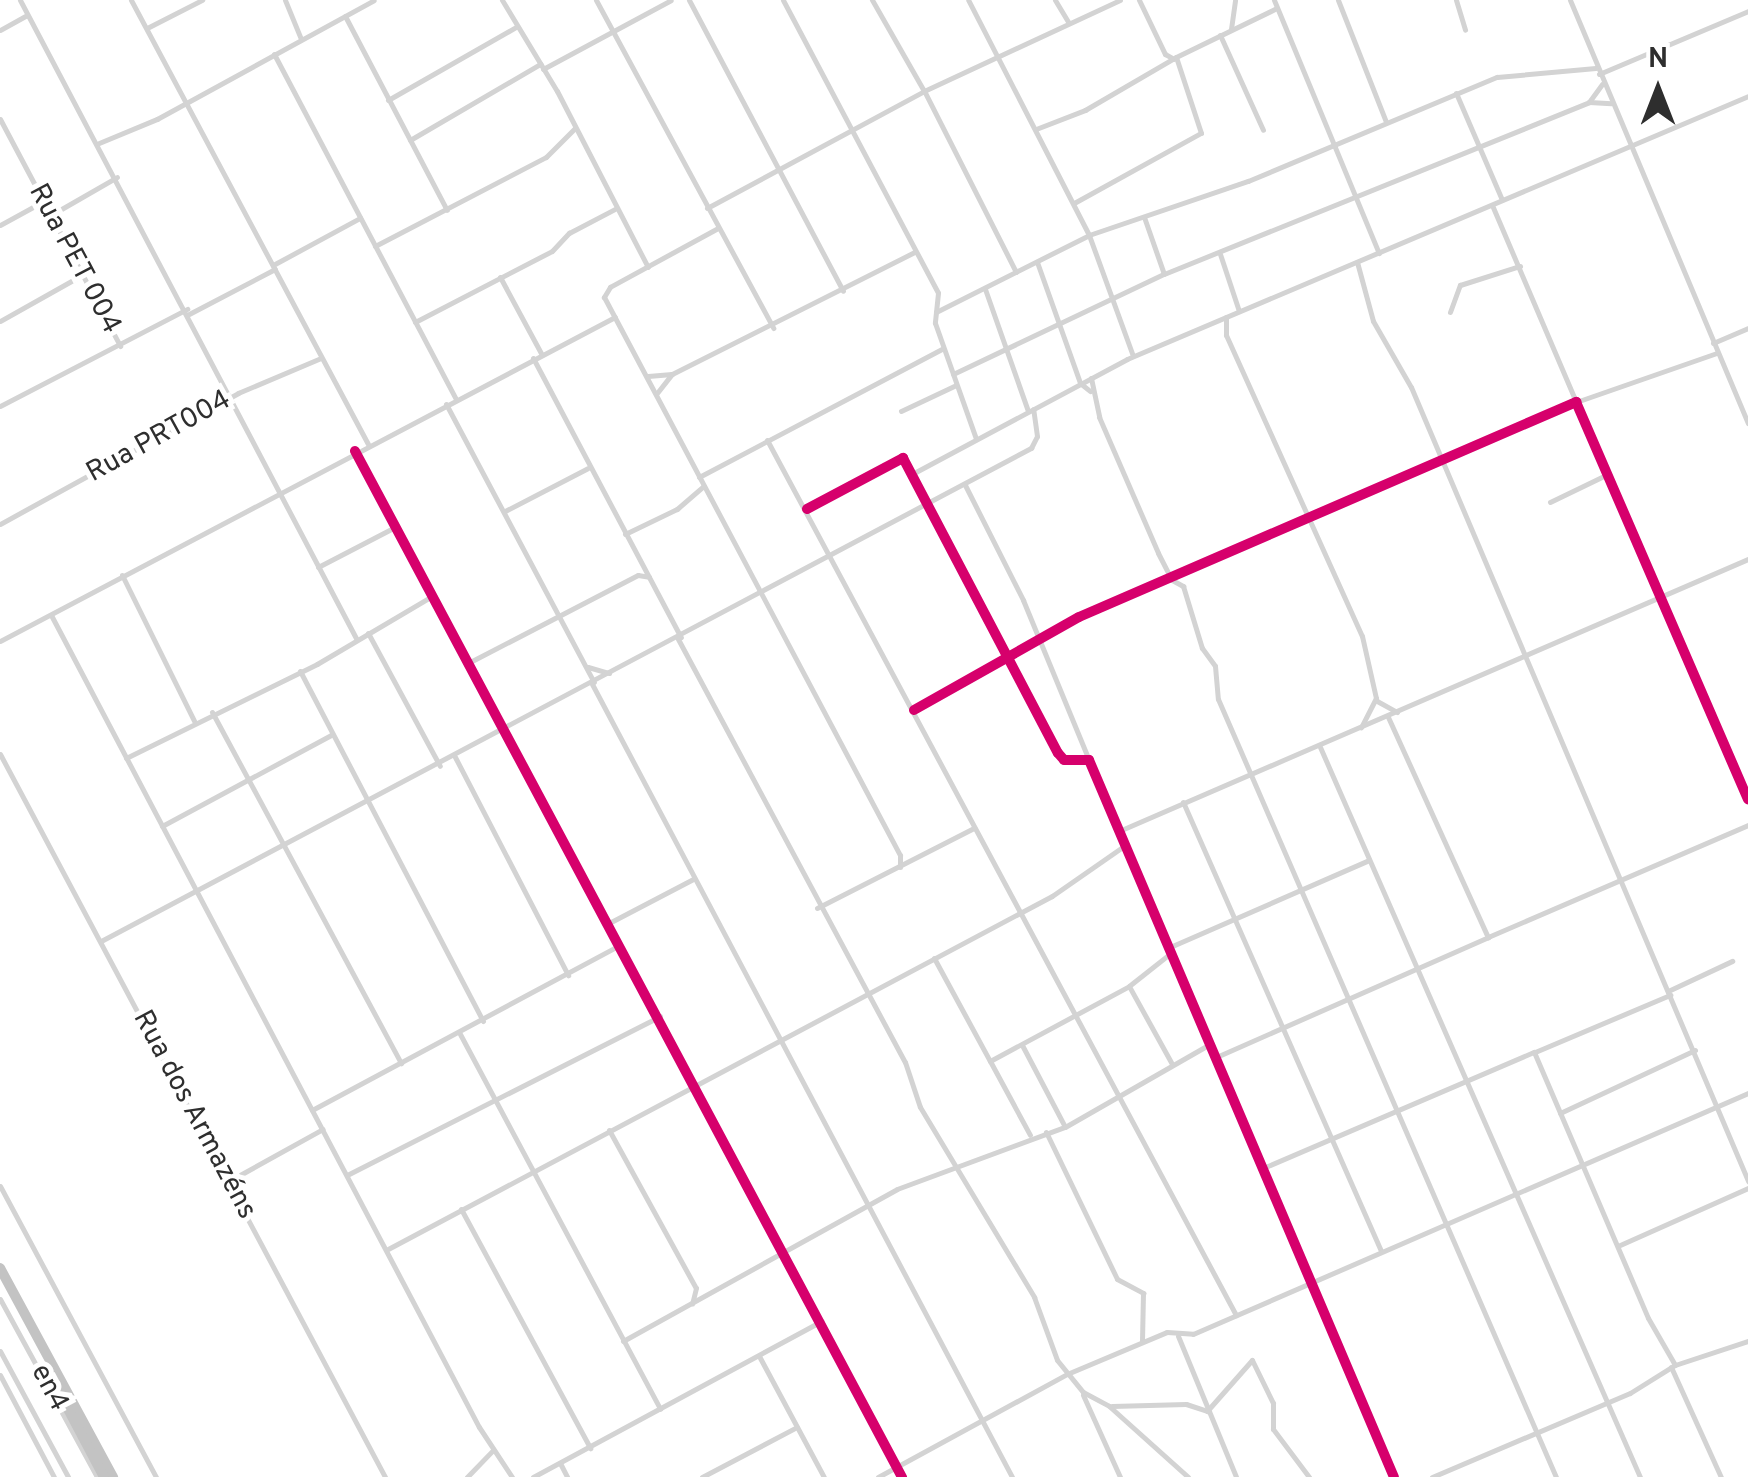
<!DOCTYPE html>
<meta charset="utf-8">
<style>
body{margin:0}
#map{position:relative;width:1748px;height:1477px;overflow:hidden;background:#fff;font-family:Overpass,sans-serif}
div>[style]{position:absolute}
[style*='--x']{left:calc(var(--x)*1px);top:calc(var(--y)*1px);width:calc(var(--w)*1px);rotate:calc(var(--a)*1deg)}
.minor>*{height:5px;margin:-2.5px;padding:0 2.5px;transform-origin:2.5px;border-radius:2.5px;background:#d3d3d3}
.trunk>*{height:10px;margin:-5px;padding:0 5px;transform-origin:5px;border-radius:5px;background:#c3c3c3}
.cycleway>*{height:10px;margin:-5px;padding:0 5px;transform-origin:5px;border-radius:5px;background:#d6006c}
span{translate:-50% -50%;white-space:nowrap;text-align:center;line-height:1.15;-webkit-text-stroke:10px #fff;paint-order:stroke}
.street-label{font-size:28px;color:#2e2e2e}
.north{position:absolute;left:1608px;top:40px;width:100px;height:100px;-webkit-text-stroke:8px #fff;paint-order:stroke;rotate:0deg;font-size:28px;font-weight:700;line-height:40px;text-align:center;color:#2e2e2e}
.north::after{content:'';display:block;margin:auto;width:35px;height:45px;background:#2e2e2e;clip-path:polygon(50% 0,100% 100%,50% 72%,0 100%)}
</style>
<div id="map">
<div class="minor">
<div style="--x:20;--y:0;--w:723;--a:62.23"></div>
<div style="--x:131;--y:0;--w:503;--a:61.91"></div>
<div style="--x:285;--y:0;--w:42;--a:67.7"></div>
<div style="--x:502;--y:0;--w:106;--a:58.9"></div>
<div style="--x:557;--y:91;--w:198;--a:62.7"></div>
<div style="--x:596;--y:0;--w:373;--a:61.6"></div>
<div style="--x:689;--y:0;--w:329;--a:62.1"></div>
<div style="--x:783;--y:0;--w:331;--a:62.1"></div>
<div style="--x:938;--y:293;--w:30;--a:96"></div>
<div style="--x:935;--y:323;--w:123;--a:70.5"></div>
<div style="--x:1055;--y:0;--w:26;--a:59"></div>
<div style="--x:1139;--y:0;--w:60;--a:64.3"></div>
<div style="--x:1165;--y:54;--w:10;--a:29"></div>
<div style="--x:1274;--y:0;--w:274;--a:67.5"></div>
<div style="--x:1338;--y:0;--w:131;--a:68.5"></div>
<div style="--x:1456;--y:0;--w:31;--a:73"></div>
<div style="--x:1570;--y:0;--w:459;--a:67.2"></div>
<div style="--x:345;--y:16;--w:219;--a:62.3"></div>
<div style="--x:147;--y:28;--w:62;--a:-27"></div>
<div style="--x:1231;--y:29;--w:29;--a:-82"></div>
<div style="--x:0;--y:30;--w:31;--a:-29"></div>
<div style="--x:1220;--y:35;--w:104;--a:65.6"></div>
<div style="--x:274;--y:54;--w:389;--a:62.2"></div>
<div style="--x:543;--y:69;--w:145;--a:-28.3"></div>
<div style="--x:1599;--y:74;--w:162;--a:-22.9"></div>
<div style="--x:1456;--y:93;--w:116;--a:66.7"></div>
<div style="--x:388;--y:100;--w:147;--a:-29.7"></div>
<div style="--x:1589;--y:102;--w:22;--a:-54"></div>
<div style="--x:0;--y:119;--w:257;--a:62.1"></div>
<div style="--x:1036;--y:129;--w:53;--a:-21.2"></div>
<div style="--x:1085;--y:110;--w:105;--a:-30.2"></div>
<div style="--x:410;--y:140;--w:151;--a:-30.3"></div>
<div style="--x:99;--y:143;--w:63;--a:-22.5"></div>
<div style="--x:157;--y:119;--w:247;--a:-28.7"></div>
<div style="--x:1074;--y:203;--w:145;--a:-28.9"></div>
<div style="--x:1201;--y:133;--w:80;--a:-108.2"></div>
<div style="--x:1176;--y:57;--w:112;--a:-25.9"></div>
<div style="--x:1492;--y:205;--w:214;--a:66.9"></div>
<div style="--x:1576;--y:402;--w:149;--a:-19.2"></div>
<div style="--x:707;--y:208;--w:247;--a:-28.3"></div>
<div style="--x:924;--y:91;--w:105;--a:-119.7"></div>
<div style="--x:51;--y:215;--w:76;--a:-29.9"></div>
<div style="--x:1144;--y:217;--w:60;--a:70.7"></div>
<div style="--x:1164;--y:274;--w:458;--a:-22"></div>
<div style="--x:1589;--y:102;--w:22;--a:3"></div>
<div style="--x:0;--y:225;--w:50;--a:-28.6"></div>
<div style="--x:718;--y:228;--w:123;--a:151.4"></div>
<div style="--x:610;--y:287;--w:12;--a:121"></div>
<div style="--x:604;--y:297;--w:632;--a:62.06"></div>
<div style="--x:900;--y:855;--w:12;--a:90"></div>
<div style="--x:375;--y:246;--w:193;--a:-27.5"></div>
<div style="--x:546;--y:157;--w:41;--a:-45"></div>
<div style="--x:1220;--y:254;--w:60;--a:71.6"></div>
<div style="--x:1037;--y:262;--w:128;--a:70.4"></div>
<div style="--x:1080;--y:383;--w:13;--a:39"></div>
<div style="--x:1357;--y:262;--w:61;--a:74.8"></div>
<div style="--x:1373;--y:321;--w:76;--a:60.1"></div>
<div style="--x:1411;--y:387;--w:863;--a:67"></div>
<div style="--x:273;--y:265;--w:99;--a:-28.4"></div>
<div style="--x:1016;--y:272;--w:203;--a:-116.9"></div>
<div style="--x:924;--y:91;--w:216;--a:-24.9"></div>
<div style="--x:500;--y:277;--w:86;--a:61.7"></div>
<div style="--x:985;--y:289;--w:129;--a:70.6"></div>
<div style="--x:936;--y:312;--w:171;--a:-26.7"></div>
<div style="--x:1089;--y:235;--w:264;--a:-117.2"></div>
<div style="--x:1450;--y:312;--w:29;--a:-70"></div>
<div style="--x:1460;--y:285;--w:63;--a:-17.6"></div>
<div style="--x:189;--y:314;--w:97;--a:-27.6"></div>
<div style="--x:1226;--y:317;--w:18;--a:90"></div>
<div style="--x:1226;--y:335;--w:330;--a:65.7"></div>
<div style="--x:1362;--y:636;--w:64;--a:77.3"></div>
<div style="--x:1376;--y:698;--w:33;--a:117"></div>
<div style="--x:0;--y:321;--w:94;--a:-29.3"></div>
<div style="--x:415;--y:322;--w:154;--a:-27.4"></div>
<div style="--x:552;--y:251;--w:25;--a:-47"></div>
<div style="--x:569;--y:233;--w:52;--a:-27.6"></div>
<div style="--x:1713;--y:343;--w:38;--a:-23"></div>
<div style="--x:1133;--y:356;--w:129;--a:-110"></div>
<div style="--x:1089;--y:235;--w:168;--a:-18.8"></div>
<div style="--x:1248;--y:181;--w:270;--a:-22.7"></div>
<div style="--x:1497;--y:77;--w:99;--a:-5.2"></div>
<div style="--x:533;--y:358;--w:316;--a:62.1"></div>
<div style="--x:953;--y:374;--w:233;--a:-25.4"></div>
<div style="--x:648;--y:376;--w:24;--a:-5"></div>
<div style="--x:1091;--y:378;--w:40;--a:78"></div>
<div style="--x:1099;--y:417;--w:148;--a:66.5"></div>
<div style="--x:1158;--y:553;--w:30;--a:63"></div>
<div style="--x:1172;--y:580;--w:13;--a:29"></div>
<div style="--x:1183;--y:586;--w:65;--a:73"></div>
<div style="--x:1202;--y:648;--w:22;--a:54"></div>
<div style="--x:1215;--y:666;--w:33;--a:85"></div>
<div style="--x:1218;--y:699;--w:848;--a:66.52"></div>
<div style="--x:657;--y:393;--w:24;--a:-52"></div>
<div style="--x:672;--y:374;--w:272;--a:-26.7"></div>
<div style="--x:446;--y:404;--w:315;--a:62"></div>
<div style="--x:0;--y:406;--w:211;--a:-27.4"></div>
<div style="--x:901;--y:411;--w:61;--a:-25.3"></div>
<div style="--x:767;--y:440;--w:993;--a:61.81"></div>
<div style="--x:355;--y:451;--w:1163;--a:61.94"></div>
<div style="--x:912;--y:474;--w:244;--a:-28.1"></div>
<div style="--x:1127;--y:359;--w:674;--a:-22.95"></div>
<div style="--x:699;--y:477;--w:275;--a:-27.8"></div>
<div style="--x:965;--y:485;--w:129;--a:63.2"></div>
<div style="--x:1023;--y:600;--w:173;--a:67.6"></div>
<div style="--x:1550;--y:502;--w:62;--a:-25.7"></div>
<div style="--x:807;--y:509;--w:109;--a:-28"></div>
<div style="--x:903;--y:458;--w:333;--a:62.3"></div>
<div style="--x:1058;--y:753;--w:9;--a:49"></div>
<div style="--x:1064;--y:760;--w:25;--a:0"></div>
<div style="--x:1089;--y:760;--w:779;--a:66.96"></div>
<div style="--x:505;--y:511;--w:93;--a:-27.4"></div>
<div style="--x:0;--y:524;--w:272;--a:-28.8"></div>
<div style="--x:238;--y:393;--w:90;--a:-22.9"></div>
<div style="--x:625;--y:534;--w:58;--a:-25.7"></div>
<div style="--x:677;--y:509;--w:35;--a:-41"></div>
<div style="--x:318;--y:567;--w:89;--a:-27.4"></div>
<div style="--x:122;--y:575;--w:163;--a:63.7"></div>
<div style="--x:51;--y:615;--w:918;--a:62.21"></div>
<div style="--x:479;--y:1427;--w:60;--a:56.6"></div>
<div style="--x:368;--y:633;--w:151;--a:61.6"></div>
<div style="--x:678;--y:639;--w:480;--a:61.8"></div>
<div style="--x:905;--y:1062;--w:47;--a:71.6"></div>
<div style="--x:920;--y:1107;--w:222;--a:59"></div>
<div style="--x:1034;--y:1297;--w:67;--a:69.9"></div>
<div style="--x:1057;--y:1360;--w:41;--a:50.9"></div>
<div style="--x:1083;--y:1392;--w:30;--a:28"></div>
<div style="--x:1109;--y:1406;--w:106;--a:41.9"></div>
<div style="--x:0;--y:641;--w:695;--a:-27.78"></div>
<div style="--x:470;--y:662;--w:189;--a:-27.4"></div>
<div style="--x:638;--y:575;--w:11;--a:10"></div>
<div style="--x:588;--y:667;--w:22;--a:16"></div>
<div style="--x:300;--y:671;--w:395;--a:62.4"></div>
<div style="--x:592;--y:684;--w:897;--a:62.09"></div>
<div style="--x:1377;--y:701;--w:23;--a:29"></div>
<div style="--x:914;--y:710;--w:189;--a:-29.4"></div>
<div style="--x:1079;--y:617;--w:542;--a:-23.39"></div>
<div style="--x:1576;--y:402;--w:433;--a:66.6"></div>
<div style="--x:212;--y:712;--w:399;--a:61.7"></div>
<div style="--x:1388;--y:717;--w:242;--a:65.6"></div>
<div style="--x:1488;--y:937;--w:283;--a:-23.3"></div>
<div style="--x:1320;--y:747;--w:797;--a:66.33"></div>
<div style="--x:0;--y:754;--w:819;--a:61.96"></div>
<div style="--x:455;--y:757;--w:246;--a:62.6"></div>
<div style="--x:126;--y:758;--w:213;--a:-26.2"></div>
<div style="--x:317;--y:664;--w:134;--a:-30.6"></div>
<div style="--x:1183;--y:802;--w:491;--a:66.2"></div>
<div style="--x:162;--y:826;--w:192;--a:-28.3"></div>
<div style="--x:1119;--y:831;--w:685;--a:-23.39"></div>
<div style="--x:817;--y:908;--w:176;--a:-27"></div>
<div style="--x:609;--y:923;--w:95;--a:-27.6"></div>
<div style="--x:101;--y:941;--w:1053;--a:-27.93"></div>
<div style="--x:1031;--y:448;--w:13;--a:-63"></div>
<div style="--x:1037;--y:436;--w:27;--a:-98"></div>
<div style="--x:1170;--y:947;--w:217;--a:-23.6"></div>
<div style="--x:934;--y:958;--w:117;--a:61.5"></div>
<div style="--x:990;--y:1061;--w:158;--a:-28.3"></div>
<div style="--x:1668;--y:991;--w:71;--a:-25.1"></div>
<div style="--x:460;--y:1034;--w:425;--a:61.9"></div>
<div style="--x:1022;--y:1045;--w:90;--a:62.3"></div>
<div style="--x:1535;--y:1052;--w:147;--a:-22.9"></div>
<div style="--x:1214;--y:1058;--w:300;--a:-23.8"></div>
<div style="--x:990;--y:1061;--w:84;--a:61.6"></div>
<div style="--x:1172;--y:1064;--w:89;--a:-118.9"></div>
<div style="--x:1129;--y:986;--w:55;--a:-38.3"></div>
<div style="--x:312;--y:1110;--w:349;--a:-28.2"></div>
<div style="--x:1560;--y:1113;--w:149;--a:-25"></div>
<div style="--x:609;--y:1130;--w:180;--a:61.2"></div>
<div style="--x:696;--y:1288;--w:16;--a:104"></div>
<div style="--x:1046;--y:1132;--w:163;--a:64.2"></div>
<div style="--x:1117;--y:1279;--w:30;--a:28"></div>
<div style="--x:1143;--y:1293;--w:48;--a:91.2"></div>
<div style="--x:1263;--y:1168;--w:295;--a:-23.2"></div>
<div style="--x:1534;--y:1052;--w:289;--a:66.8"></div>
<div style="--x:1648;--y:1318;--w:54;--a:60.1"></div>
<div style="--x:347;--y:1175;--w:351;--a:-26.9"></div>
<div style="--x:229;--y:1181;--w:107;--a:-29"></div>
<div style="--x:0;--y:1186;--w:330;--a:61.8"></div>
<div style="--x:461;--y:1209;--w:272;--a:61.6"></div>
<div style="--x:1620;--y:1245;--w:140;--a:-24"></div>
<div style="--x:388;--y:1249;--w:752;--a:-28"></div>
<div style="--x:1052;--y:896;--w:88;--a:-34.8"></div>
<div style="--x:0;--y:1299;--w:203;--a:61.4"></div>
<div style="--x:1178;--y:1336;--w:152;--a:67.6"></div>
<div style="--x:623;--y:1341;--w:313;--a:-29"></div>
<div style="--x:897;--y:1189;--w:179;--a:-20.3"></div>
<div style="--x:1065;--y:1127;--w:165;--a:-29.8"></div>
<div style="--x:0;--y:1351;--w:143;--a:61.6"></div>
<div style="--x:759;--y:1356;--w:137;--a:61.8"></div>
<div style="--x:1671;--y:1367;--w:121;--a:65.6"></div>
<div style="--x:0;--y:1375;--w:115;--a:62.1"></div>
<div style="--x:1083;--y:1395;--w:90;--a:65.7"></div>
<div style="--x:1112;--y:1406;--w:74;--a:-1.5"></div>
<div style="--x:1186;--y:1404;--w:22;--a:18"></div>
<div style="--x:1207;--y:1411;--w:68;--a:-48.6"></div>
<div style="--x:1252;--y:1360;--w:48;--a:64"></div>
<div style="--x:1273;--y:1403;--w:26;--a:90"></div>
<div style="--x:1273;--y:1429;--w:60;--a:53.1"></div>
<div style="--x:560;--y:1463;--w:16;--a:63"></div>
<div style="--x:467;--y:1477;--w:37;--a:-46"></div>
<div style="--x:533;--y:1477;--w:328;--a:-28.4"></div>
<div style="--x:702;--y:1477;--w:107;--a:-27.8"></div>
<div style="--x:878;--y:1477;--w:215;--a:-28.6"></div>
<div style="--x:1067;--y:1374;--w:108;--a:-22.8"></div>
<div style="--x:1167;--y:1332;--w:26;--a:4"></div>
<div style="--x:1193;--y:1334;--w:605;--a:-23.47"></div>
<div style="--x:1432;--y:1477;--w:215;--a:-23"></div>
<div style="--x:1630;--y:1393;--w:53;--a:-31.9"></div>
<div style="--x:1675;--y:1365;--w:77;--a:-18.2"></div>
</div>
<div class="trunk">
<div style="--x:0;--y:1268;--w:238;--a:61.6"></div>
<div style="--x:59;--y:1392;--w:96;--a:62.1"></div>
</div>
<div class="cycleway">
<div style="--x:355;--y:451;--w:1163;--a:61.94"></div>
<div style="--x:807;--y:509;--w:109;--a:-28"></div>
<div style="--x:903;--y:458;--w:333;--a:62.3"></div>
<div style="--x:1058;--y:753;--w:9;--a:49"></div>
<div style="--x:1064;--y:760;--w:25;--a:0"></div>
<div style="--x:1089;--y:760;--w:779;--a:66.96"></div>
<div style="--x:914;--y:710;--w:189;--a:-29.4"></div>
<div style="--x:1079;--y:617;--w:542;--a:-23.39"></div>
<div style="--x:1576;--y:402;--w:433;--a:66.6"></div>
</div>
<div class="street-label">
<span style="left:74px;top:259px;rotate:62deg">Rua PET 004</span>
<span style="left:159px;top:437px;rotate:-29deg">Rua PRT004</span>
<span style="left:194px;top:1115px;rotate:62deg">Rua dos Armazéns</span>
<span style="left:49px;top:1388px;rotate:62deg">en4</span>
</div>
<div class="north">N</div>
</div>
